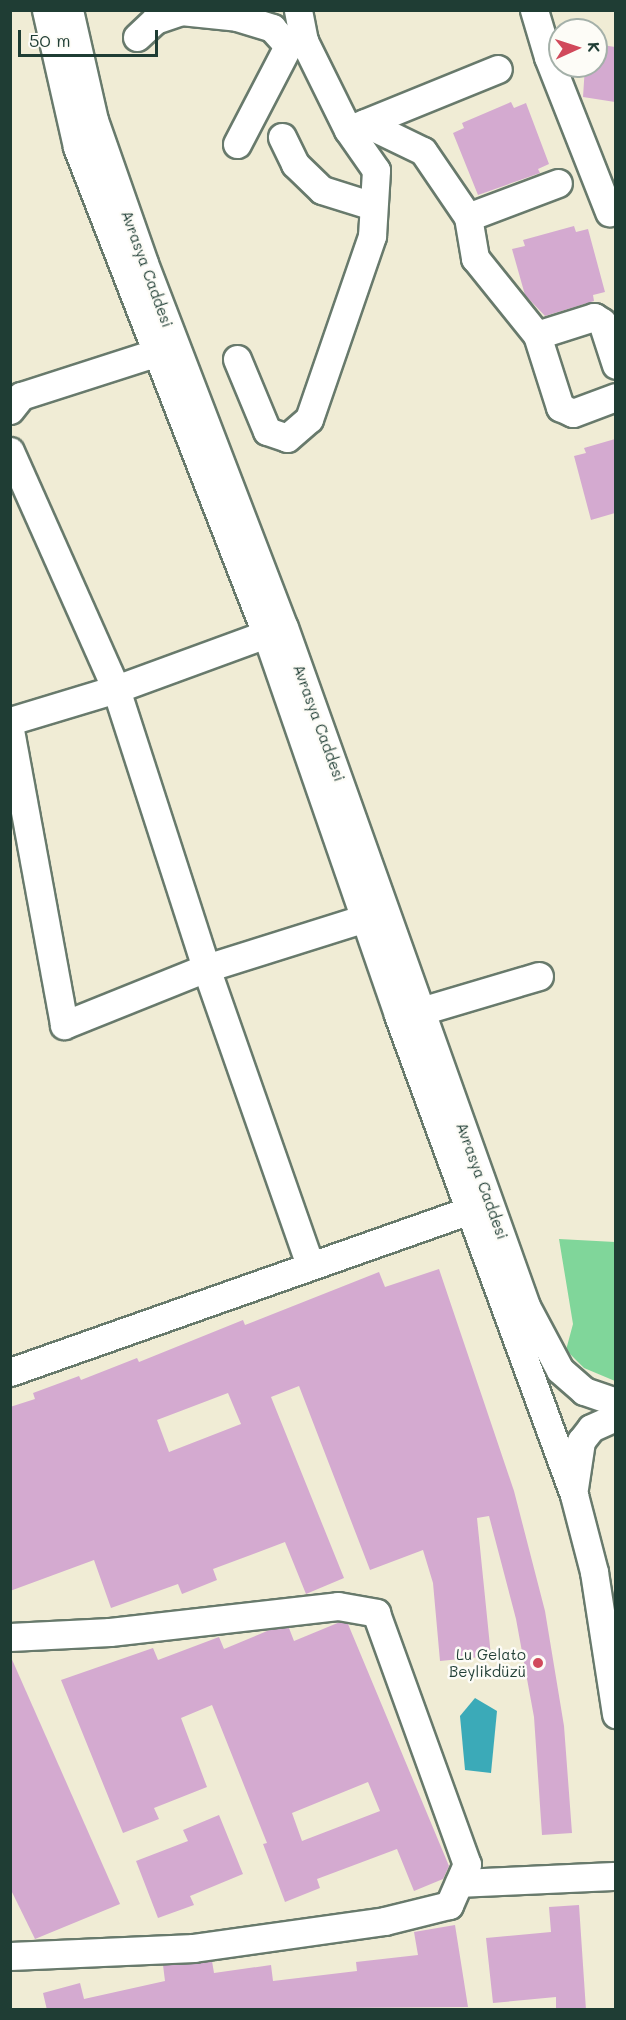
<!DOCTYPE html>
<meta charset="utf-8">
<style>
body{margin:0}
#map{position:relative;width:626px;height:2020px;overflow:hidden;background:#f0ecd5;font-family:Mali,sans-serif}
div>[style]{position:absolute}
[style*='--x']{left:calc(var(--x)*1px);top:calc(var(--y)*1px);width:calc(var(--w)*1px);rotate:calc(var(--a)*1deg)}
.green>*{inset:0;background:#80d69a}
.water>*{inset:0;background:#3baab8}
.building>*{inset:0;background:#d4aad0}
.roads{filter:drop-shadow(2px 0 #687a6c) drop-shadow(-2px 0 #687a6c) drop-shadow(0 2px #687a6c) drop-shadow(0 -2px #687a6c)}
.minor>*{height:27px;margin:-13.5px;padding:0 13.5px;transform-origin:13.5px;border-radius:13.5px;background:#fff}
.dots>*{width:16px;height:16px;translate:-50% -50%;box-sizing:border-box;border:3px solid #fdfcf7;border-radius:50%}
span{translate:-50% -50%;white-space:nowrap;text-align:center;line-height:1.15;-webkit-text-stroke:5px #fdfcf7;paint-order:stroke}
.street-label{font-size:15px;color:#1f3d34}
.poi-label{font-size:15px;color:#1f3d34}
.right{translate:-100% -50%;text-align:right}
.frame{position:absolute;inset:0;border:12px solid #1f3d34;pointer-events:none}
.north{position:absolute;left:548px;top:18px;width:60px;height:60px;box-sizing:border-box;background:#fdfcf7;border:2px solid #a4b0a9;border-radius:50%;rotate:87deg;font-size:16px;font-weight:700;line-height:24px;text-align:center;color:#1f3d34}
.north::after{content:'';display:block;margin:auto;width:21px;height:27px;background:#d1495b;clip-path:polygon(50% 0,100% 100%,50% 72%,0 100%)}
.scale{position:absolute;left:18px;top:30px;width:140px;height:27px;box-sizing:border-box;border:3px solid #1f3d34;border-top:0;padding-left:8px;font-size:18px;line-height:21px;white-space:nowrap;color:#1f3d34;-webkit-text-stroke:4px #fdfcf7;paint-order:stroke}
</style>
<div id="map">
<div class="green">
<div style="clip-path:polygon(559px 1239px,615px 1242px,615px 1381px,584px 1368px,566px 1350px,573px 1324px)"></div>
</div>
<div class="water">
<div style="clip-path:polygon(475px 1698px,497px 1711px,491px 1773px,465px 1770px,460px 1716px)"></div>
</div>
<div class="building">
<div style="clip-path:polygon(596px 44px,615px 47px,615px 102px,583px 97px,585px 66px,596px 66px)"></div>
<div style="clip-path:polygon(511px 102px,514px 108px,526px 103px,549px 164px,538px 169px,540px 173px,478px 195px,453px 133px,464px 128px,462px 123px)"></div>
<div style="clip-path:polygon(574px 226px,576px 232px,588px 229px,605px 292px,593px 295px,594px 301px,545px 316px,525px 295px,512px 249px,525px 246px,523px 240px)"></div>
<div style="clip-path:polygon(615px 439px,615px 513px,591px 520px,574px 456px,586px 453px,584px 448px)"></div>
<div style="clip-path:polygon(evenodd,439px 1269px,514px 1491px,545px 1611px,564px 1726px,572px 1833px,542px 1835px,534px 1717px,516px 1619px,489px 1516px,477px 1518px,491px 1656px,440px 1661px,433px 1583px,423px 1550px,370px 1570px,299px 1386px,271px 1397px,344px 1578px,306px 1594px,285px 1542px,213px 1569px,217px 1580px,182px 1594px,178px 1584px,111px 1608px,94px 1560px,10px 1591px,10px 1407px,35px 1399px,33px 1393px,79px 1376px,81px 1380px,137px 1358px,139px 1362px,243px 1320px,245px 1325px,379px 1272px,385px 1287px,439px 1269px,228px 1393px,241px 1424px,169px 1452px,157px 1420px,228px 1393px)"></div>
<div style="clip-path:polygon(evenodd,340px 1622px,348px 1624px,449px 1866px,443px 1879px,414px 1891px,397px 1849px,317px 1879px,320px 1888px,285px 1902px,263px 1844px,267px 1843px,212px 1705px,181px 1718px,207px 1787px,154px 1808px,159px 1819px,123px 1833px,61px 1680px,153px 1648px,158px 1660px,219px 1637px,224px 1649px,272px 1629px,289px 1628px,294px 1641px,340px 1622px,368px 1782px,380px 1811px,302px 1841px,292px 1813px,368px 1782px)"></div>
<div style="clip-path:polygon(10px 1655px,120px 1904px,35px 1939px,10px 1888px)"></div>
<div style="clip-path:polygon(219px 1815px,243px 1874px,190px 1896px,194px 1905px,158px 1918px,136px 1861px,188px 1841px,183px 1830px)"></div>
<div style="clip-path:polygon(579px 1905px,586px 2010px,556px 2010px,556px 1997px,493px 2003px,486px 1938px,551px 1932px,549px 1907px)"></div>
<div style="clip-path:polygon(455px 1925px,468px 2007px,47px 2010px,43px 1993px,80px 1983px,84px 1999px,165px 1981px,163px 1965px,212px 1961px,214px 1973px,271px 1965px,273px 1981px,357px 1971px,356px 1962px,418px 1955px,414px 1932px)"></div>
</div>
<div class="roads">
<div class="minor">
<div style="--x:46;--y:10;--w:140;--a:77.2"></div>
<div style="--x:77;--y:147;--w:525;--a:68.77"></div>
<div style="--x:267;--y:636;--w:401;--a:70.9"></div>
<div style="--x:398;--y:1015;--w:511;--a:69.86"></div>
<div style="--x:574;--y:1495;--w:80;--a:75.4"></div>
<div style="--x:594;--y:1572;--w:144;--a:81.2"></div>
<div style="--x:69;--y:10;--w:113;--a:77.2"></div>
<div style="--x:94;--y:120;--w:151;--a:70.7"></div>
<div style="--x:144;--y:263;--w:390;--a:69"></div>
<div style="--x:284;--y:627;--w:721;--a:70.38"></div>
<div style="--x:526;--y:1306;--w:72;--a:62"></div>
<div style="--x:560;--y:1370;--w:32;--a:41"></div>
<div style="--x:584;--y:1391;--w:34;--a:19"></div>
<div style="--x:534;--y:10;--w:49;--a:73.4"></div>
<div style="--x:548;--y:57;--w:167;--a:68.5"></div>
<div style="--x:137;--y:37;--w:25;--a:-43"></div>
<div style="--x:155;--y:20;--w:28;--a:-19"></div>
<div style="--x:181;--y:11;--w:56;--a:6.1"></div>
<div style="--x:237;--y:17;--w:37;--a:17"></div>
<div style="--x:272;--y:28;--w:24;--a:48"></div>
<div style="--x:365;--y:123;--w:64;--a:25.8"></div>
<div style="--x:423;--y:151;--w:80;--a:55.7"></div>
<div style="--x:468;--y:217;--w:42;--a:80.3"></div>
<div style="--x:475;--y:258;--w:99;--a:51.2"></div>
<div style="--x:537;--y:335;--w:76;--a:72.3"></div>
<div style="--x:560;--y:407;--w:14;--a:25"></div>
<div style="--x:573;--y:413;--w:46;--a:-20.4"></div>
<div style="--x:355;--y:127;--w:154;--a:-22.1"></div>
<div style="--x:282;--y:137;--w:30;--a:64"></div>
<div style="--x:295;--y:164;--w:37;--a:44"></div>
<div style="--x:322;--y:190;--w:53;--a:17.4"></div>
<div style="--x:237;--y:144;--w:110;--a:-62.5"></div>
<div style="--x:288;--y:46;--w:17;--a:-17"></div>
<div style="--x:468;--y:217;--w:96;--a:-20.7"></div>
<div style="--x:537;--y:335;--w:60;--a:-17.5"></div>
<div style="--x:594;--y:317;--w:9;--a:32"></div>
<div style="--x:602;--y:322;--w:45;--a:72"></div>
<div style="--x:237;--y:359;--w:78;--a:67.4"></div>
<div style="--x:267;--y:431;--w:21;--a:19"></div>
<div style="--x:287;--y:438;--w:29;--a:-41"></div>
<div style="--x:309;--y:419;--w:194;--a:-71"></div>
<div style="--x:372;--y:236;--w:66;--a:-86.5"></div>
<div style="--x:376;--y:170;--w:49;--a:-125"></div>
<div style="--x:348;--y:130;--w:99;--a:-116.3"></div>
<div style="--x:304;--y:41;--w:32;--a:-101"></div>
<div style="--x:10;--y:410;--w:18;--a:-52"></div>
<div style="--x:21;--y:396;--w:141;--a:-17.8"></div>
<div style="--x:155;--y:353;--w:19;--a:-32"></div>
<div style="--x:10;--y:451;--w:261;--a:66"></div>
<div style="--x:116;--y:689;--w:293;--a:72.1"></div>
<div style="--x:206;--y:968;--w:168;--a:-17.4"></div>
<div style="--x:10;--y:721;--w:111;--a:-16.8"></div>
<div style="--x:116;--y:689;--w:178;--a:-20.1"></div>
<div style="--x:10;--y:730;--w:300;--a:79.6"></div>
<div style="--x:64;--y:1025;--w:153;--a:-21.9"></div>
<div style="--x:206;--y:968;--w:315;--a:70.7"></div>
<div style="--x:421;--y:1011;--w:123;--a:-16.5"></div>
<div style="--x:10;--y:1372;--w:489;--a:-19.4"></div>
<div style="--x:574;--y:1488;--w:48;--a:-81.5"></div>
<div style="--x:581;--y:1441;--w:16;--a:-52"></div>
<div style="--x:591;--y:1428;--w:27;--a:-24"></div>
<div style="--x:10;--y:1637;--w:100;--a:-2.9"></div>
<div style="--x:110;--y:1632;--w:229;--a:-6.5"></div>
<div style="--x:338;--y:1606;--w:39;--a:10"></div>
<div style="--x:376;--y:1613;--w:267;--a:70.1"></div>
<div style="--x:467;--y:1864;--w:45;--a:113.7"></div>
<div style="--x:449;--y:1905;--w:66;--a:166"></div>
<div style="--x:385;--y:1921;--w:193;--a:172"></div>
<div style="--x:194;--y:1948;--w:184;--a:177.5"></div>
<div style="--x:459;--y:1883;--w:157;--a:-2.6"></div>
</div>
</div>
<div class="dots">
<div style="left:538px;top:1663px;background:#d1495b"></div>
</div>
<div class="street-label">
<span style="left:147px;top:269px;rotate:70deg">Avrasya Caddesi</span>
<span style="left:319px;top:723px;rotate:70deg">Avrasya Caddesi</span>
<span style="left:482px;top:1181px;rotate:70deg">Avrasya Caddesi</span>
</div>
<div class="poi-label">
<span class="right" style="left:526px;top:1663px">Lu Gelato<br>Beylikdüzü</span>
</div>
<div class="frame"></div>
<div class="north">K</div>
<div class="scale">50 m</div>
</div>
